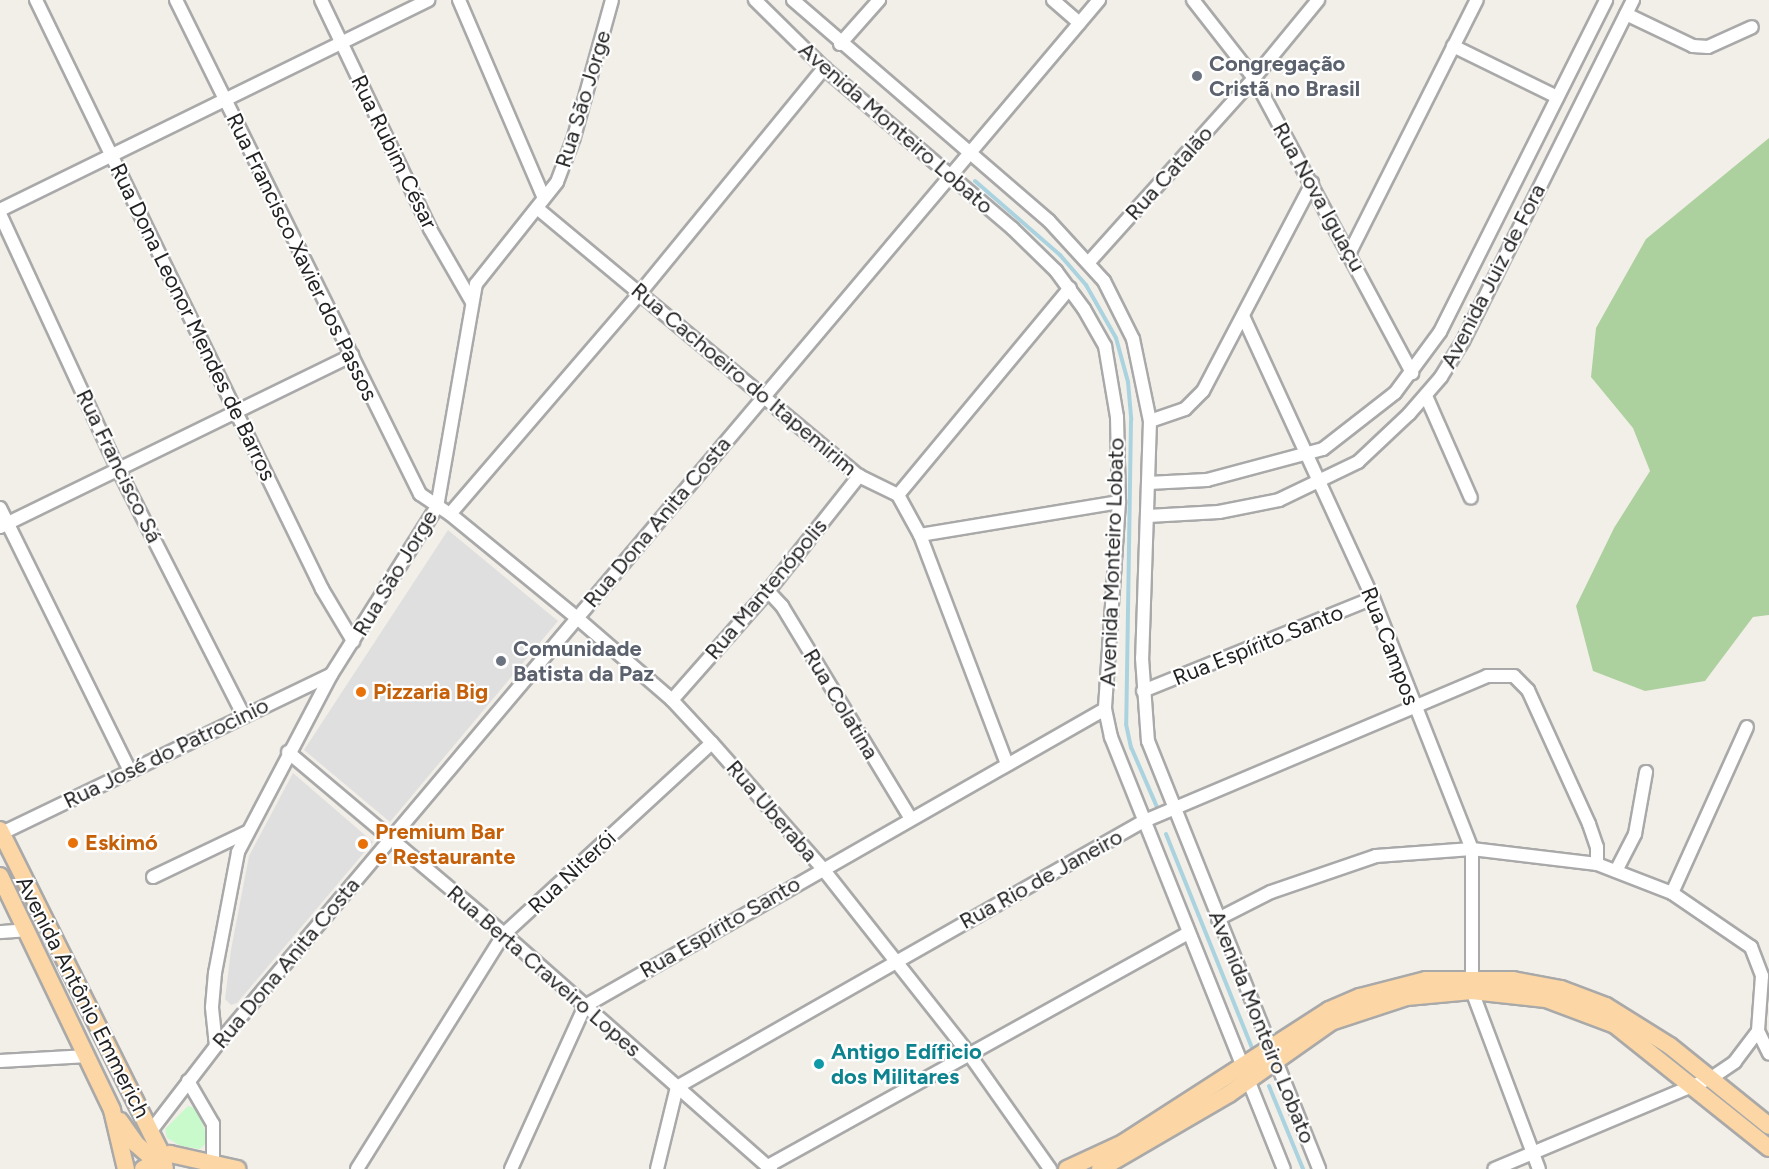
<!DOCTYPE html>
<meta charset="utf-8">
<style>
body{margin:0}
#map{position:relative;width:1769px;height:1169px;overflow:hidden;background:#f2efe9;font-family:Figtree,sans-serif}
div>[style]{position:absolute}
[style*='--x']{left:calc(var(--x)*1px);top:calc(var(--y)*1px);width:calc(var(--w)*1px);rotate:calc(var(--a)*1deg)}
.residential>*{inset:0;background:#e0dfdf}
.forest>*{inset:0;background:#add19e}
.park>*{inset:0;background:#c8facc}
.stream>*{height:4px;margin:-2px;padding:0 2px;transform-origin:2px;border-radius:2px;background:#aad3df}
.roads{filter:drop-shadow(2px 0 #a9a9a9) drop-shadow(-2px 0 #a9a9a9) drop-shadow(0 2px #a9a9a9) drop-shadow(0 -2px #a9a9a9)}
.minor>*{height:12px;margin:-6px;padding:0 6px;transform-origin:6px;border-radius:6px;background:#fff}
.major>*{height:16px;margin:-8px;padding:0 8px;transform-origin:8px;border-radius:8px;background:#fcd6a4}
.dots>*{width:16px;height:16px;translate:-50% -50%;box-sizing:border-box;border:3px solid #fff;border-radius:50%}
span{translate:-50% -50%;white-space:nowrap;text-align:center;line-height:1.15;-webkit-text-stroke:4.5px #fff;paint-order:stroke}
.worship-label{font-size:22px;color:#5b616d;font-weight:700}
.left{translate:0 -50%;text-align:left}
.street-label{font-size:22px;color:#222}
.food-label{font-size:22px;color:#c56008;font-weight:700}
.culture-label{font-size:22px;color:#0d838f;font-weight:700}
</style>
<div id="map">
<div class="residential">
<div style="clip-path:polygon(448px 530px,558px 621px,390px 822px,304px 750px)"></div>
<div style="clip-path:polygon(293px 773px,373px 842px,237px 1003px,231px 1005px,225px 999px,231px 950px,249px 856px)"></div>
</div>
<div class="forest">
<div style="clip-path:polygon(1769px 138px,1769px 615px,1753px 617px,1705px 681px,1645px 691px,1593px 671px,1576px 606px,1614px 528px,1650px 471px,1633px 428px,1591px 377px,1596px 328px,1646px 239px)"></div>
</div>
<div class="park">
<div style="clip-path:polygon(188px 1106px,196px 1108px,209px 1140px,200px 1149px,181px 1146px,167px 1138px,165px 1129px)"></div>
</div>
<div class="stream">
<div style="--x:975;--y:181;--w:113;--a:41"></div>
<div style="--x:1060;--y:255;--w:40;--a:49"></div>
<div style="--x:1086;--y:285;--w:61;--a:60.5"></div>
<div style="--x:1116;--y:338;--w:46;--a:74.7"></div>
<div style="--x:1128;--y:382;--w:38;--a:85"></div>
<div style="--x:1131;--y:420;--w:304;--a:90.9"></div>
<div style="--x:1126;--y:724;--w:24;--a:78"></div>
<div style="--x:1131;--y:747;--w:65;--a:66.6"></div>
<div style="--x:1166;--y:834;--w:231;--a:68.1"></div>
<div style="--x:1269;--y:1086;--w:90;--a:67.7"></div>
</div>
<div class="roads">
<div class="minor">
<div style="--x:36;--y:0;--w:655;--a:64.1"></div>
<div style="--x:322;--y:589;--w:61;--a:59.2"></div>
<div style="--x:176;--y:0;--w:551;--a:63.71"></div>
<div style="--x:420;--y:494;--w:36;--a:34"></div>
<div style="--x:450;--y:514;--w:163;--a:39.3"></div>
<div style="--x:576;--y:617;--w:127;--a:40.8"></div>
<div style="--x:672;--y:700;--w:59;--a:47.1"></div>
<div style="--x:712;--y:743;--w:168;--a:48.6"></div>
<div style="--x:823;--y:869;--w:236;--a:51.7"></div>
<div style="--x:969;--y:1054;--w:141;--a:54.8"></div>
<div style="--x:321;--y:0;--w:254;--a:64.5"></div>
<div style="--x:430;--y:229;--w:84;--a:60.1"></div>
<div style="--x:459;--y:0;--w:215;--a:66.8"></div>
<div style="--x:755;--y:0;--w:97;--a:44.6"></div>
<div style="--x:824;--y:68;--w:247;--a:40.4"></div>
<div style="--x:1012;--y:228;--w:62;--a:44.3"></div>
<div style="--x:1056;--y:271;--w:47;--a:53.6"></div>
<div style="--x:1084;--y:309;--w:43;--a:60.4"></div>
<div style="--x:1105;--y:346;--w:72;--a:80.4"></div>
<div style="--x:1117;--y:417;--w:85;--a:88.7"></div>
<div style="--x:1119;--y:502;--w:207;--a:93.9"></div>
<div style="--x:1105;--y:709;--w:29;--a:78"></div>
<div style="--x:1111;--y:737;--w:465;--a:68.2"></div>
<div style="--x:793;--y:0;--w:338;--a:40.8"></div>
<div style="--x:1049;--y:221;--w:81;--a:47.5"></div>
<div style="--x:1104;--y:281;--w:65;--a:63.4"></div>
<div style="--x:1133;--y:339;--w:84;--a:78.3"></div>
<div style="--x:1150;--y:421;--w:237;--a:91.9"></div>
<div style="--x:1142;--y:658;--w:83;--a:85.9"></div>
<div style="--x:1148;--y:741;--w:461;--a:68.2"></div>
<div style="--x:1053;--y:0;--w:35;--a:41"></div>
<div style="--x:1193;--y:0;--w:99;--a:52"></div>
<div style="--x:1254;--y:78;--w:335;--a:61.8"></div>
<div style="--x:1626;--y:14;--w:74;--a:25.5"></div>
<div style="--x:1693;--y:46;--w:15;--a:4"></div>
<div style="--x:1708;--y:47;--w:48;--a:-24.4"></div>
<div style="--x:840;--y:44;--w:59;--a:-48.4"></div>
<div style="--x:1453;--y:46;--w:116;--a:26.1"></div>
<div style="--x:537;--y:208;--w:419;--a:39.8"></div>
<div style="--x:859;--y:476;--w:43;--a:26"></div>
<div style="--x:898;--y:495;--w:46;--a:61.2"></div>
<div style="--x:920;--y:535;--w:245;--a:69.2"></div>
<div style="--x:0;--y:210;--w:477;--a:-26.1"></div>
<div style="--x:0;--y:214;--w:279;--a:65.2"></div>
<div style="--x:117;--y:467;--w:280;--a:63"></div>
<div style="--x:1350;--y:252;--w:282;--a:-63.3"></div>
<div style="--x:1089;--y:262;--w:247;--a:-48.1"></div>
<div style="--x:1254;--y:78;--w:101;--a:-50.6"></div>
<div style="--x:1243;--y:316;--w:311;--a:65.3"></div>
<div style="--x:1373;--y:598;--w:270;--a:68.5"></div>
<div style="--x:1472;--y:849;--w:142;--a:90"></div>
<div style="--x:1472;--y:991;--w:190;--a:69.4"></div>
<div style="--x:1426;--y:396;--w:111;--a:66.2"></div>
<div style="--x:1150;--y:421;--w:37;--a:-19"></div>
<div style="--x:1185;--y:409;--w:25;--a:-45"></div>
<div style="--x:1203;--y:391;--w:235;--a:-62.3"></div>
<div style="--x:1148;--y:483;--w:59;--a:-2.9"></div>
<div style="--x:1207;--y:480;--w:120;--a:-15"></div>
<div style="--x:1323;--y:449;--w:91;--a:-37.9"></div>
<div style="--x:1395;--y:393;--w:76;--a:-53.6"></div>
<div style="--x:1440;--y:332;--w:371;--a:-63.4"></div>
<div style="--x:898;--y:495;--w:269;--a:-50.3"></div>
<div style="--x:0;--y:508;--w:291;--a:63.7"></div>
<div style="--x:450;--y:514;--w:291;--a:-49.3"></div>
<div style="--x:640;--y:293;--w:291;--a:-50.7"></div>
<div style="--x:1148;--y:516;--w:71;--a:-3.2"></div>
<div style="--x:1219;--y:512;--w:61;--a:-11.3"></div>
<div style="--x:1279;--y:500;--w:88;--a:-25.7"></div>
<div style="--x:1358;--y:462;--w:70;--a:-43.3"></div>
<div style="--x:1409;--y:414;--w:49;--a:-49.1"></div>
<div style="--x:1441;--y:377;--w:42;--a:-58.6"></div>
<div style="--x:1463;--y:341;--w:381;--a:-63.5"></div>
<div style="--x:0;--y:527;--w:392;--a:-26"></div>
<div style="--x:920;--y:535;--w:202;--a:-9.4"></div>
<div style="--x:768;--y:591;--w:21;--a:47"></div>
<div style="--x:782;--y:606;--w:249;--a:58.8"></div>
<div style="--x:1143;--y:691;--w:248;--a:-22"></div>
<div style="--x:672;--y:700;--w:145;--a:-48.6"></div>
<div style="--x:768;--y:591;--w:147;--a:-51.6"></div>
<div style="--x:288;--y:752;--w:282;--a:40.1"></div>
<div style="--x:504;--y:934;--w:356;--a:41.4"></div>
<div style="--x:2;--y:833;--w:365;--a:-25.7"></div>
<div style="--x:1616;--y:871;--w:42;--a:-62.8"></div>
<div style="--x:1635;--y:834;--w:63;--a:-79.9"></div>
<div style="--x:153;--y:877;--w:104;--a:-25.6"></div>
<div style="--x:1672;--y:893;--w:182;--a:-65.7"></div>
<div style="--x:1218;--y:919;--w:59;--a:-27"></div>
<div style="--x:1271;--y:892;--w:111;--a:-18.9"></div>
<div style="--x:1376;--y:856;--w:96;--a:-4.2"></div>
<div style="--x:1472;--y:849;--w:126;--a:6.8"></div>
<div style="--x:1597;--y:864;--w:80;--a:21.1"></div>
<div style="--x:1672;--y:893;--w:96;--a:34.4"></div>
<div style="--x:1751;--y:947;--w:31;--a:69"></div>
<div style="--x:1762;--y:976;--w:55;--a:94.2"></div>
<div style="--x:1758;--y:1031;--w:39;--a:127"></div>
<div style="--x:1735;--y:1062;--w:29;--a:146"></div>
<div style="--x:1711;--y:1078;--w:235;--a:157.2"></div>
<div style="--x:0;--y:932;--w:27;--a:-4"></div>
<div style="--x:1758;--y:1031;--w:25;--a:64"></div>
<div style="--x:216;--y:1046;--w:39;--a:-96"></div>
<div style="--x:212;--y:1007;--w:34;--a:-85"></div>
<div style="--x:215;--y:973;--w:123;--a:-79.2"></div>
<div style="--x:238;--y:852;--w:200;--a:-62.3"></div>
<div style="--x:331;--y:675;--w:199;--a:-57.8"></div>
<div style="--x:437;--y:507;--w:226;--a:-80.1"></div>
<div style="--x:476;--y:284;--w:130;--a:-51.5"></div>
<div style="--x:557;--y:182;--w:48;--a:-69.3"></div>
<div style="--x:574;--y:137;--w:142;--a:-74.5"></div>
<div style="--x:0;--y:1061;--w:88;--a:-3.3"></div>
<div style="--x:188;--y:1081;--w:50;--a:59.8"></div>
<div style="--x:213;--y:1124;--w:39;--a:90"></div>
<div style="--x:150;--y:1132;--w:108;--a:-52.5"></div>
<div style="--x:216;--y:1046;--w:1369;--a:-49.83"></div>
<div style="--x:768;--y:1166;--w:480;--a:-29"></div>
<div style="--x:357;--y:1169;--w:277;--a:-58"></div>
<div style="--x:504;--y:934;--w:282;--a:-42.6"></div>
<div style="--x:511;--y:1169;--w:179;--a:-65.6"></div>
<div style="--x:585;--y:1006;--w:599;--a:-29.73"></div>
<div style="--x:657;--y:1169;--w:84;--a:-76.3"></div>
<div style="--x:677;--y:1087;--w:535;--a:-29.68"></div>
<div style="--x:1142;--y:822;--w:375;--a:-22.9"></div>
<div style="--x:1487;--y:676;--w:27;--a:0"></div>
<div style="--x:1514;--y:676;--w:20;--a:45"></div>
<div style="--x:1528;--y:690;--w:147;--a:65.5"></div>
<div style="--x:1589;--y:824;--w:24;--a:71"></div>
<div style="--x:1597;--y:847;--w:17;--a:90"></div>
</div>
<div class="major">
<div style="--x:0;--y:830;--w:363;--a:63.5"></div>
<div style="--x:162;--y:1155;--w:14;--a:78"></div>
<div style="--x:0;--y:876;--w:259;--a:64.4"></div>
<div style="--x:112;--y:1110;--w:61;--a:76.7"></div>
<div style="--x:120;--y:1121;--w:28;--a:55"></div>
<div style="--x:136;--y:1144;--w:33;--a:41"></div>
<div style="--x:143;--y:1169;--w:31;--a:-29"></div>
<div style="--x:170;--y:1154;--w:69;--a:12.6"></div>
<div style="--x:1067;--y:1169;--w:62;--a:-24.9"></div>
<div style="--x:1123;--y:1143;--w:245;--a:-32.8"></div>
<div style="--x:1329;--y:1010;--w:34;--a:-23"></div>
<div style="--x:1360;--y:997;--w:68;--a:-14.4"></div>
<div style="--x:1426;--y:980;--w:87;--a:0"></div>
<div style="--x:1513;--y:980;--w:49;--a:10.6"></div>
<div style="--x:1561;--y:989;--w:48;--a:20.7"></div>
<div style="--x:1606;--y:1006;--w:75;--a:32"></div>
<div style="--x:1670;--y:1046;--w:127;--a:38.9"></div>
<div style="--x:1100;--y:1169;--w:149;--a:-30.2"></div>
<div style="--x:1229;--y:1094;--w:125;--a:-35.2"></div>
<div style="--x:1331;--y:1022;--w:80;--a:-18.2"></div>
<div style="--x:1407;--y:997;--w:65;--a:-5.3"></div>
<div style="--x:1472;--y:991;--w:74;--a:6.2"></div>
<div style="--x:1546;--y:999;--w:74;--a:20.6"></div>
<div style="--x:1615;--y:1025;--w:197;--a:38.6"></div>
</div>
</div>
<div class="dots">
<div style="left:1197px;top:76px;background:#6b7280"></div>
<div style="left:501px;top:661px;background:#6b7280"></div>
<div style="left:361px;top:692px;background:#e8710a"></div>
<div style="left:73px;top:843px;background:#e8710a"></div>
<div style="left:363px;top:844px;background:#e8710a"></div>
<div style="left:819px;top:1064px;background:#0f9aa8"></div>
</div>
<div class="worship-label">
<span class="left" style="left:1209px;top:76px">Congregação<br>Cristã no Brasil</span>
<span class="left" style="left:513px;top:661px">Comunidade<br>Batista da Paz</span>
</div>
<div class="street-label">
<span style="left:583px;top:99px;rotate:-73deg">Rua São Jorge</span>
<span style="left:896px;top:128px;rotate:41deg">Avenida Monteiro Lobato</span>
<span style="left:394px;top:152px;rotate:64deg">Rua Rubim César</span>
<span style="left:1169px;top:173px;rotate:-48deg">Rua Catalão</span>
<span style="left:1319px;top:197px;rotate:61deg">Rua Nova Iguaçu</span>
<span style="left:302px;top:257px;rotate:64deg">Rua Francisco Xavier dos Passos</span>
<span style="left:1493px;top:276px;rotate:-63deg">Avenida Juiz de Fora</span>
<span style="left:193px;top:322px;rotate:64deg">Rua Dona Leonor Mendes de Barros</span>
<span style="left:744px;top:379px;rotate:40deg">Rua Cachoeiro do Itapemirim</span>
<span style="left:119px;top:466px;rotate:64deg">Rua Francisco Sá</span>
<span style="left:657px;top:522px;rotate:-50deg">Rua Dona Anita Costa</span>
<span style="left:1112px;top:562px;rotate:-88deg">Avenida Monteiro Lobato</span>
<span style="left:395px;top:573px;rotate:-59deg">Rua São Jorge</span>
<span style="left:766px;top:589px;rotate:-50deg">Rua Mantenópolis</span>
<span style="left:1258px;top:645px;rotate:-22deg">Rua Espírito Santo</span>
<span style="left:1390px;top:646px;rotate:69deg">Rua Campos</span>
<span style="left:841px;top:704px;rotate:59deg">Rua Colatina</span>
<span style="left:166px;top:753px;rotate:-26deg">Rua José do Patrocinio</span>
<span style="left:772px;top:811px;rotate:49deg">Rua Uberaba</span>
<span style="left:572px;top:872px;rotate:-43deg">Rua Niterói</span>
<span style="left:1041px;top:879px;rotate:-29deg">Rua Rio de Janeiro</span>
<span style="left:720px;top:927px;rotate:-30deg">Rua Espírito Santo</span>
<span style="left:286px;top:963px;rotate:-50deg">Rua Dona Anita Costa</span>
<span style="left:544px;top:971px;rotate:41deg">Rua Berta Craveiro Lopes</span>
<span style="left:83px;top:997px;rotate:63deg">Avenida Antônio Emmerich</span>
<span style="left:1262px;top:1027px;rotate:68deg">Avenida Monteiro Lobato</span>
</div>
<div class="food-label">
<span class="left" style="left:373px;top:692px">Pizzaria Big</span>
<span class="left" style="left:375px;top:844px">Premium Bar<br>e Restaurante</span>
<span class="left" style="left:85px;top:843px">Eskimó</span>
</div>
<div class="culture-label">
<span class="left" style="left:831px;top:1064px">Antigo Edíficio<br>dos Militares</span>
</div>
</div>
